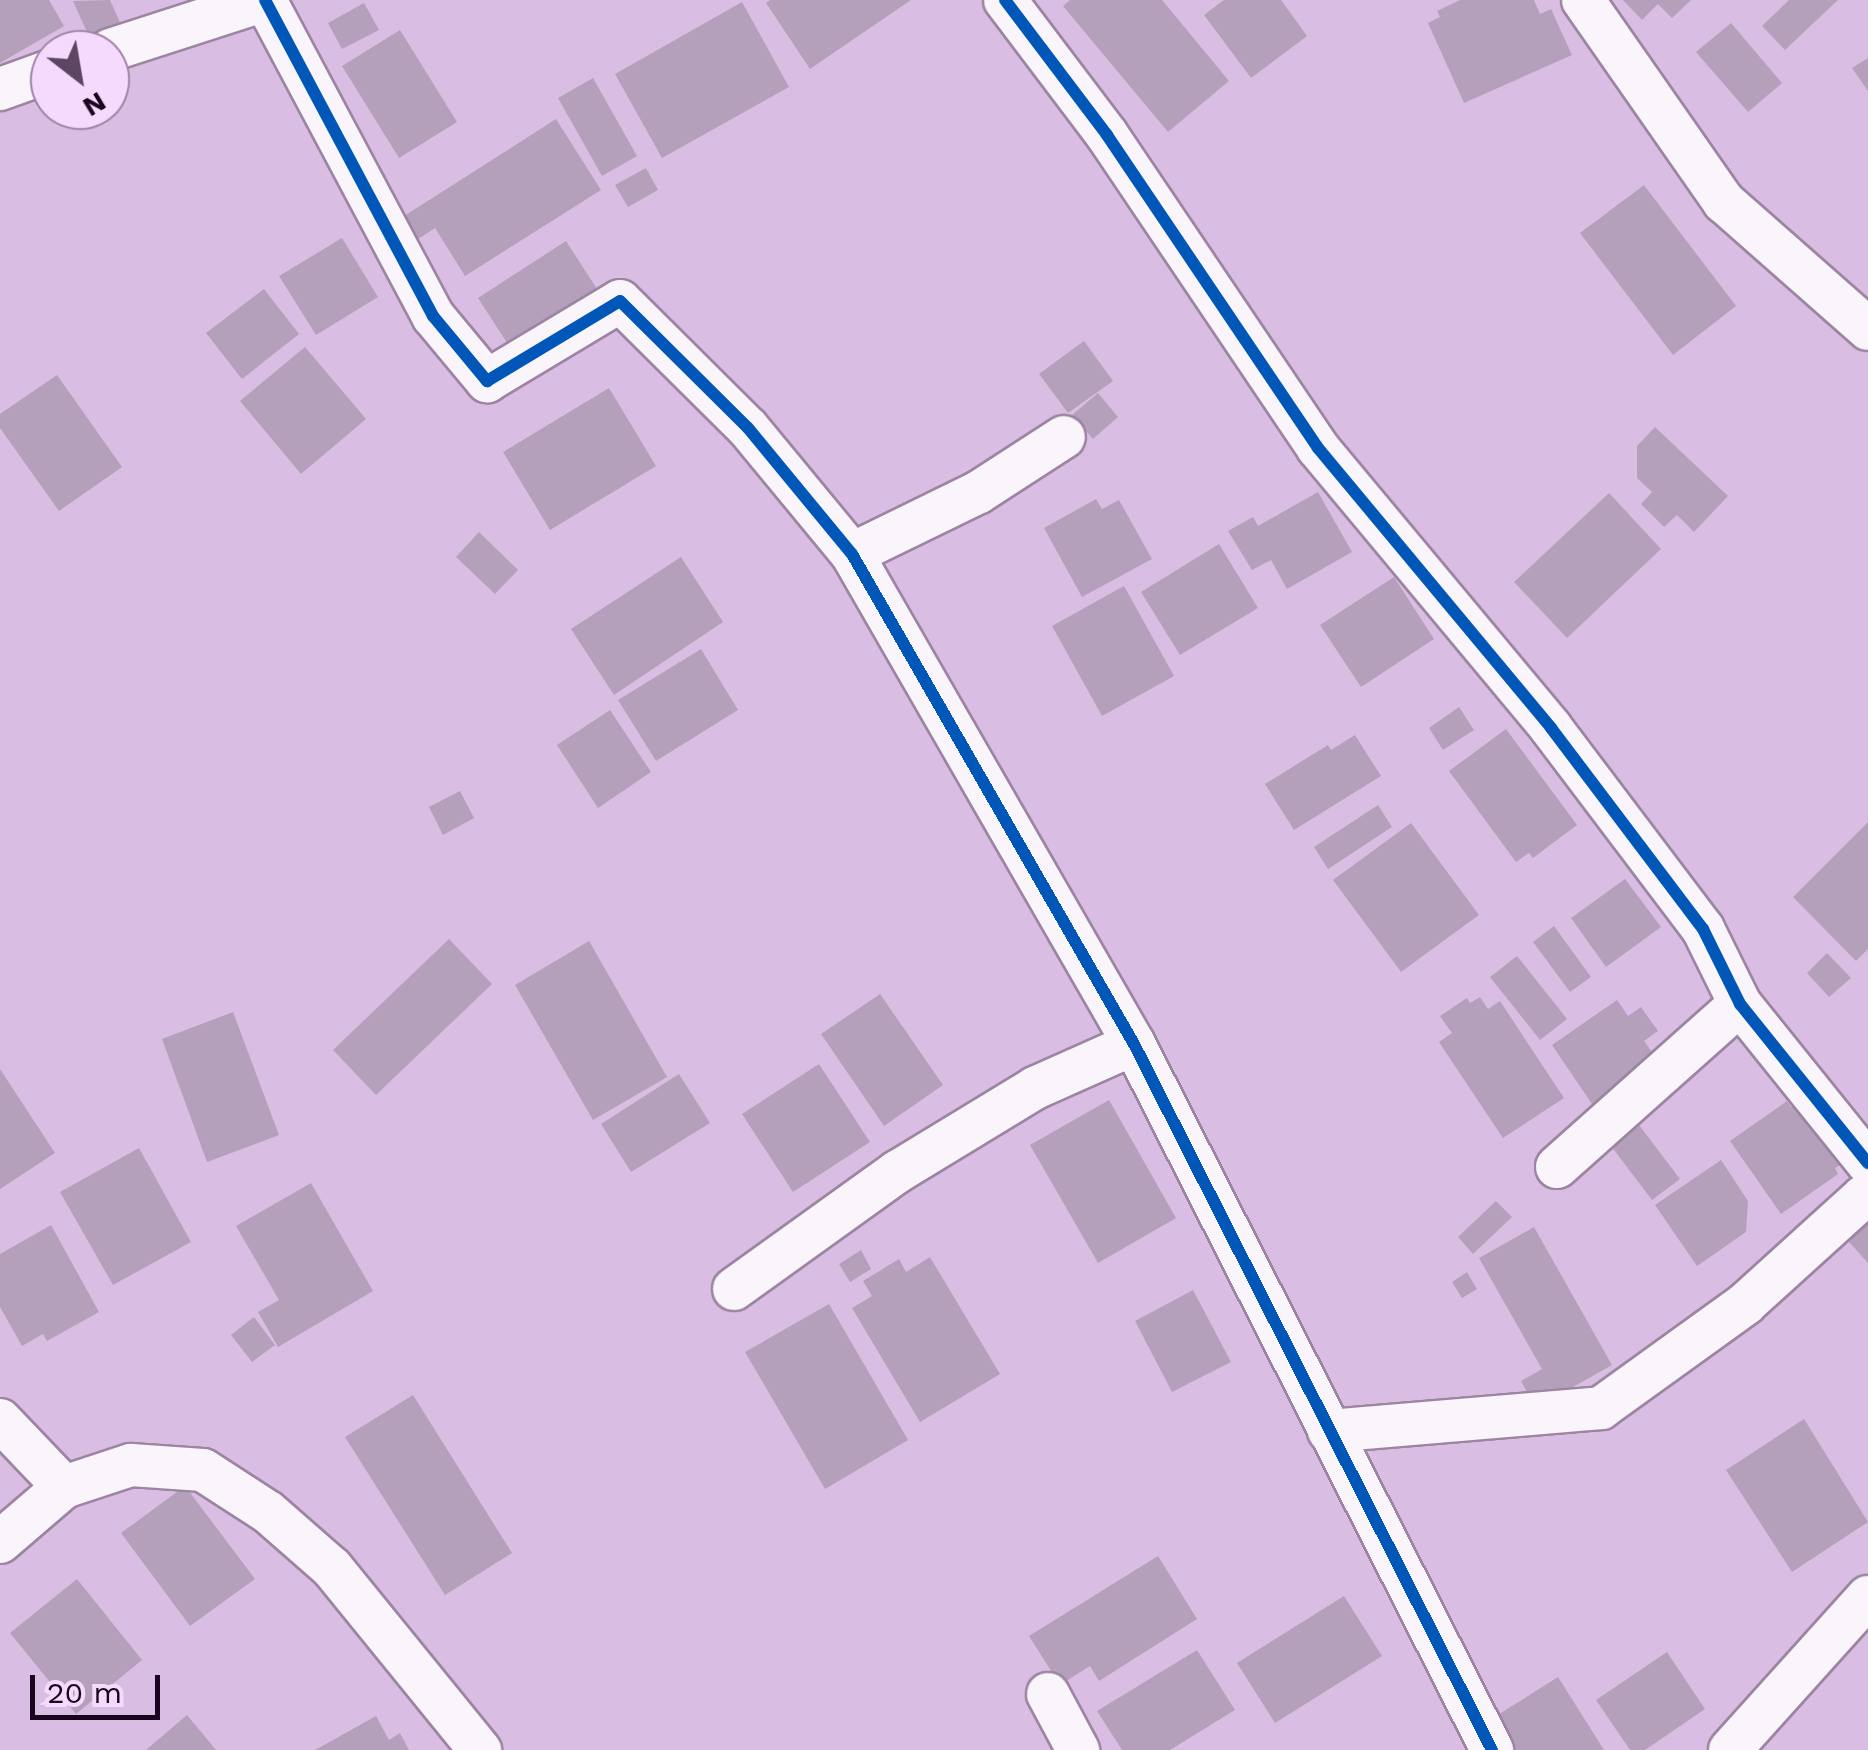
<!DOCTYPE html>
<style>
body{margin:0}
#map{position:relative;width:1868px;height:1750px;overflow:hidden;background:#dabde3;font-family:"Work Sans",sans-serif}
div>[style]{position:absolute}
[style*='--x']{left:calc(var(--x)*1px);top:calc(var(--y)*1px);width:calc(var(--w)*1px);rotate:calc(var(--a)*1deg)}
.building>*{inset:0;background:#b5a0bb}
.roads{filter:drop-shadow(2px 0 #9c85a2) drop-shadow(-2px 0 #9c85a2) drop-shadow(0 2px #9c85a2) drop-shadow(0 -2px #9c85a2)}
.street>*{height:42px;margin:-21px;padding:0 21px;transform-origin:21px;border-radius:21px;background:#f9f5fb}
.cycleway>*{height:12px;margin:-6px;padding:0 6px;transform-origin:6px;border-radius:6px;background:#0057b8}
span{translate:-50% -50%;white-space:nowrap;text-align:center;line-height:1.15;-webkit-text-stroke:8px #f5dafd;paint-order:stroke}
.north{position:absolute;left:30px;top:30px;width:100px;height:100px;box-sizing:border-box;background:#f5dafd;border:2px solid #9d85a4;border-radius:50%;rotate:149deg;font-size:28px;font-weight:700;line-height:40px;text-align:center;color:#18061e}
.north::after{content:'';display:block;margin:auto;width:35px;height:45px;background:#5c4663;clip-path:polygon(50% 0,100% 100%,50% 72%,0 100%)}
.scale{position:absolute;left:30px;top:1675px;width:130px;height:45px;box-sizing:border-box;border:5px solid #18061e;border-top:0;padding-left:12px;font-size:30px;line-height:35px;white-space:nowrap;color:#18061e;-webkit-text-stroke:8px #f5dafd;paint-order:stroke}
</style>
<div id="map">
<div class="building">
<div style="clip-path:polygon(0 0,49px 0,64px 26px,0 63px)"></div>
<div style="clip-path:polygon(110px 0,122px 27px,91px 41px,73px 1px)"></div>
<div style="clip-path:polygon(770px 0,911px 0,810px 69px,766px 3px)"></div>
<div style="clip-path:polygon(1070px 0,1162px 0,1229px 81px,1168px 132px,1063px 6px)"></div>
<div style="clip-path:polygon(1224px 0,1281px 0,1307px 36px,1251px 78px,1204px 15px)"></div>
<div style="clip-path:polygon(1460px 0,1534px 0,1540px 14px,1551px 9px,1572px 55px,1464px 103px,1428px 23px,1440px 17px,1437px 11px)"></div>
<div style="clip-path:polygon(1623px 0,1691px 0,1672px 18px,1658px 4px,1642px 20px)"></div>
<div style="clip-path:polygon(1789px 0,1838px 0,1785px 50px,1762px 26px)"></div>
<div style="clip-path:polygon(742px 2px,789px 87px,662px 158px,615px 74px)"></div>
<div style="clip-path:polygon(364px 3px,379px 30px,342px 49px,328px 23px)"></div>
<div style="clip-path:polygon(1731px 23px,1782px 83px,1748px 112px,1696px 52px)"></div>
<div style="clip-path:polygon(400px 30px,457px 122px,399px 158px,342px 66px)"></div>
<div style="clip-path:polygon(1868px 58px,1868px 91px,1852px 68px)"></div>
<div style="clip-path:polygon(593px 78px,637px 156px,602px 176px,558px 98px)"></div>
<div style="clip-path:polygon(556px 119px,601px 190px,465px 276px,435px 228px,415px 241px,401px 218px)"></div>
<div style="clip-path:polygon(646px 168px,658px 190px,628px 207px,615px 185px)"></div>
<div style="clip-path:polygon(1644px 185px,1736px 306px,1673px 355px,1580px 233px)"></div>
<div style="clip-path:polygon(342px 238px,378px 297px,316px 335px,279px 276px)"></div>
<div style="clip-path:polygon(566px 241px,599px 292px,511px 349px,478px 298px)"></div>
<div style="clip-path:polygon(264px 289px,299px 334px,242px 379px,206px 333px)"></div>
<div style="clip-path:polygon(1084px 341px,1113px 381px,1068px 413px,1039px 374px)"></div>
<div style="clip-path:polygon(305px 347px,366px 419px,301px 474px,240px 401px)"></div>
<div style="clip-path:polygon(57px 375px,122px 467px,59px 511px,0 428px,0 414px)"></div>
<div style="clip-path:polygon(609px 388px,656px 466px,550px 530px,503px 452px)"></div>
<div style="clip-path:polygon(1098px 393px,1118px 417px,1093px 439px,1072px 415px)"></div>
<div style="clip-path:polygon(1655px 427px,1728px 496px,1694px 532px,1677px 515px,1664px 527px,1641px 504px,1652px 492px,1637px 478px,1637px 446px)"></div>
<div style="clip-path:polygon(1318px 492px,1352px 552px,1287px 589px,1271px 560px,1252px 570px,1228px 531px,1253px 517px,1258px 526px)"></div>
<div style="clip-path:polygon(1609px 493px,1661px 549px,1567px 638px,1514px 582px)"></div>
<div style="clip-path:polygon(1096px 499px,1102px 509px,1119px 500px,1152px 559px,1082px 597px,1044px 528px)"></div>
<div style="clip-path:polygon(479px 532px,518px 570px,495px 594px,456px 557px)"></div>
<div style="clip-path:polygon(1219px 544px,1258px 608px,1180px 655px,1141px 592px)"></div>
<div style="clip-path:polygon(681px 557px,723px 622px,614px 695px,571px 629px)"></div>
<div style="clip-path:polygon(1394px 577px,1434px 639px,1361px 687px,1320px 625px)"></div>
<div style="clip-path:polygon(1124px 586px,1174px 676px,1102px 716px,1052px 626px)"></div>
<div style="clip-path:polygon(701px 649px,738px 710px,656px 761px,618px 700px)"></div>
<div style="clip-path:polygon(1459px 707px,1474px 730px,1443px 750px,1429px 728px)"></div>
<div style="clip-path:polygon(610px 710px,651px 772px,598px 808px,557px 745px)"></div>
<div style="clip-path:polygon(1506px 729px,1577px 825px,1533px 858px,1529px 853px,1516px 862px,1449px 771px)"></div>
<div style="clip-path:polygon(1355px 735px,1381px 776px,1294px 830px,1265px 784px,1328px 745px,1331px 750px)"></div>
<div style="clip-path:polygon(460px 791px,474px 818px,443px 835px,429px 807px)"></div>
<div style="clip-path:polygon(1378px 805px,1392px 827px,1328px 869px,1314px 847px)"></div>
<div style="clip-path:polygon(1868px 822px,1868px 949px,1856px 961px,1793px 897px)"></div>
<div style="clip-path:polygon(1411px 823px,1479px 915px,1401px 972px,1333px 880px)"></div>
<div style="clip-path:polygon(1625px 879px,1661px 927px,1606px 967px,1571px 918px)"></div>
<div style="clip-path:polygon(1554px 926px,1591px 977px,1570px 992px,1533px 942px)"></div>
<div style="clip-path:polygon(449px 939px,492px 984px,376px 1095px,333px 1050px)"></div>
<div style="clip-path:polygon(589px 941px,667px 1077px,593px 1120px,515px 985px)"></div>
<div style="clip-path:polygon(1827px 953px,1851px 978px,1829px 997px,1807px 973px)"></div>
<div style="clip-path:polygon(1517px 956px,1567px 1019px,1540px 1040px,1490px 977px)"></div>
<div style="clip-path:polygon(880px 994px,943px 1085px,884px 1126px,821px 1034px)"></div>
<div style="clip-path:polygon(1480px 997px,1488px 1009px,1500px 1001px,1564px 1098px,1503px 1138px,1439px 1042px,1452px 1033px,1440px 1016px,1467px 998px,1470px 1003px)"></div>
<div style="clip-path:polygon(1617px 1000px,1628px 1016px,1641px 1007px,1658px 1031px,1644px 1041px,1663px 1068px,1598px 1113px,1552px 1045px)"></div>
<div style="clip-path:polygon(233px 1012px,279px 1135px,207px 1162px,162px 1039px)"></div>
<div style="clip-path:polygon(819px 1064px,870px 1142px,793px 1192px,742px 1114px)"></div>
<div style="clip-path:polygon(0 1069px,55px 1153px,0 1189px)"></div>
<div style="clip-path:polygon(679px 1074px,710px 1123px,631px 1172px,601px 1124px)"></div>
<div style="clip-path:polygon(1109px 1100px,1176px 1218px,1098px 1263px,1030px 1145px)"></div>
<div style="clip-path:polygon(1787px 1101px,1791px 1107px,1796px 1103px,1843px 1163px,1835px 1168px,1838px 1174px,1781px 1214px,1730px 1141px)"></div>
<div style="clip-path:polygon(1633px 1117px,1680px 1179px,1652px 1200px,1605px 1138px)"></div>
<div style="clip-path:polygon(139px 1148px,191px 1242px,113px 1285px,60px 1192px)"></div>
<div style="clip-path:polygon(1721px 1160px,1748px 1201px,1746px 1232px,1697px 1266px,1655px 1205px)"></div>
<div style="clip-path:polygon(311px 1183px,373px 1291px,278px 1347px,258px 1312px,279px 1300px,236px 1226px)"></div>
<div style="clip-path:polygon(1496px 1201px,1512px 1217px,1473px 1254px,1458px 1237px)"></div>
<div style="clip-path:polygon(1868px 1212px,1868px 1263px,1840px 1232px)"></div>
<div style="clip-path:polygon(51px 1225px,99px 1312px,47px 1341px,43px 1334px,22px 1346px,0 1307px,0 1254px)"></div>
<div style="clip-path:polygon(1534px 1227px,1612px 1365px,1536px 1408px,1521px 1381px,1542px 1369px,1479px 1258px)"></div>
<div style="clip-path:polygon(861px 1250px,871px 1269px,850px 1282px,839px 1264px)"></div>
<div style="clip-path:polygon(930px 1257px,1000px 1374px,920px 1422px,852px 1308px,872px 1296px,863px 1281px,899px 1259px,906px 1272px)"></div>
<div style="clip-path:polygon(1467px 1272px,1477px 1289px,1462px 1298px,1452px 1282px)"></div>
<div style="clip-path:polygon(1193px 1290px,1231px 1362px,1172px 1392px,1135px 1321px)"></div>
<div style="clip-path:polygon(829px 1304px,908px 1440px,825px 1489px,745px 1352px)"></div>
<div style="clip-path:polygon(254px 1317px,275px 1345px,252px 1362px,231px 1335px)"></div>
<div style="clip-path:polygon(413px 1395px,512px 1553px,445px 1595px,345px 1437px)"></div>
<div style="clip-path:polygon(1804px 1419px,1868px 1522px,1792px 1572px,1726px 1470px)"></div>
<div style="clip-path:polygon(185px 1486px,255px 1579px,190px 1626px,121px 1533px)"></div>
<div style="clip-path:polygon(1158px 1556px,1197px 1619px,1099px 1681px,1090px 1666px,1060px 1685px,1029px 1636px)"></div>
<div style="clip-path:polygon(77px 1579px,142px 1660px,76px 1714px,10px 1633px)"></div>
<div style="clip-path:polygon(1344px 1596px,1382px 1656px,1275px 1723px,1237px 1663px)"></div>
<div style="clip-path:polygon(1197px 1650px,1235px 1710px,1170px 1750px,1122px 1750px,1097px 1711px)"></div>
<div style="clip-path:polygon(1667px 1652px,1705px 1709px,1645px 1750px,1630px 1750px,1596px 1700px)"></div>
<div style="clip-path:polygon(1558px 1677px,1604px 1750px,1513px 1750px,1493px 1718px)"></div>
<div style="clip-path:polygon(187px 1715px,216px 1750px,146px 1750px)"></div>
<div style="clip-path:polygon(376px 1716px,389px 1740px,400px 1733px,409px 1750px,315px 1750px)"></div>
</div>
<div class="roads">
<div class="street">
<div style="--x:265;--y:0;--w:358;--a:62"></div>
<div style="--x:433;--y:316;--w:85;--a:50.3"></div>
<div style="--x:487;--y:381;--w:155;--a:-31"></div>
<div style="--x:620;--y:301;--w:180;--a:44.8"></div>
<div style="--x:748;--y:428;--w:163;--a:50.5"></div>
<div style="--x:852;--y:554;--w:565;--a:60.08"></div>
<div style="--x:1134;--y:1044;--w:792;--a:63.11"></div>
<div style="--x:1005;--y:0;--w:169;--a:52.9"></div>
<div style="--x:1107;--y:135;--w:377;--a:56"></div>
<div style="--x:1318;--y:448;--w:364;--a:50.2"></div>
<div style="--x:1551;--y:728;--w:252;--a:52.9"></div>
<div style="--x:1703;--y:929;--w:84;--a:63.7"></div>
<div style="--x:1740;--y:1004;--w:204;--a:51.2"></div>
<div style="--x:1583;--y:0;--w:246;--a:55.1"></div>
<div style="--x:1724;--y:202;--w:192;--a:41.4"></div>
<div style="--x:110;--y:50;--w:163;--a:-17.9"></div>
<div style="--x:0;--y:89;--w:53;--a:-19.8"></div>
<div style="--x:852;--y:554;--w:141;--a:-26"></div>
<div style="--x:979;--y:492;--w:101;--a:-32.9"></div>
<div style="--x:1557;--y:1167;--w:245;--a:-41.7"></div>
<div style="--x:734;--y:1289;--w:201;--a:-35.7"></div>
<div style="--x:897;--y:1172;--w:162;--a:-31.3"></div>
<div style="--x:1035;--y:1088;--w:108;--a:-24"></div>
<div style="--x:0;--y:1420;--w:93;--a:46.3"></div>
<div style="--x:1329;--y:1431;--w:273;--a:-4.8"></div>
<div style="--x:1601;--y:1408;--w:178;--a:-35.8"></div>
<div style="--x:1745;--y:1304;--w:159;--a:-42.2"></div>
<div style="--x:1863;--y:1197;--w:5;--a:0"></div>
<div style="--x:0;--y:1542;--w:84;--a:-40.7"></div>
<div style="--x:64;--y:1487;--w:71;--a:-18.2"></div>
<div style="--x:131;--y:1465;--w:72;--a:4"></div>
<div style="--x:203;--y:1470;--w:77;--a:32.9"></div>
<div style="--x:268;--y:1512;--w:85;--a:41.2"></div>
<div style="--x:332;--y:1568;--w:235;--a:50.9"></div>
<div style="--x:1048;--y:1694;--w:64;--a:61.8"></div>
<div style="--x:1730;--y:1750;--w:206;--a:-48"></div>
</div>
</div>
<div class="cycleway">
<div style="--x:265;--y:0;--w:358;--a:62"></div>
<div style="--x:433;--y:316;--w:85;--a:50.3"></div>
<div style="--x:487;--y:381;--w:155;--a:-31"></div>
<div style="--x:620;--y:301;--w:180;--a:44.8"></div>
<div style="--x:748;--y:428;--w:163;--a:50.5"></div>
<div style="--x:852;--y:554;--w:565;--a:60.08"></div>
<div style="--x:1134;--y:1044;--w:792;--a:63.11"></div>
<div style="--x:1005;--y:0;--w:169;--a:52.9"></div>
<div style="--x:1107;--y:135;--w:377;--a:56"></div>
<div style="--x:1318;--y:448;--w:364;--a:50.2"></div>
<div style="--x:1551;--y:728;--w:252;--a:52.9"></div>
<div style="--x:1703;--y:929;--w:84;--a:63.7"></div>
<div style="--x:1740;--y:1004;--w:204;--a:51.2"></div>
</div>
<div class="north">N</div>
<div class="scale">20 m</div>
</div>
